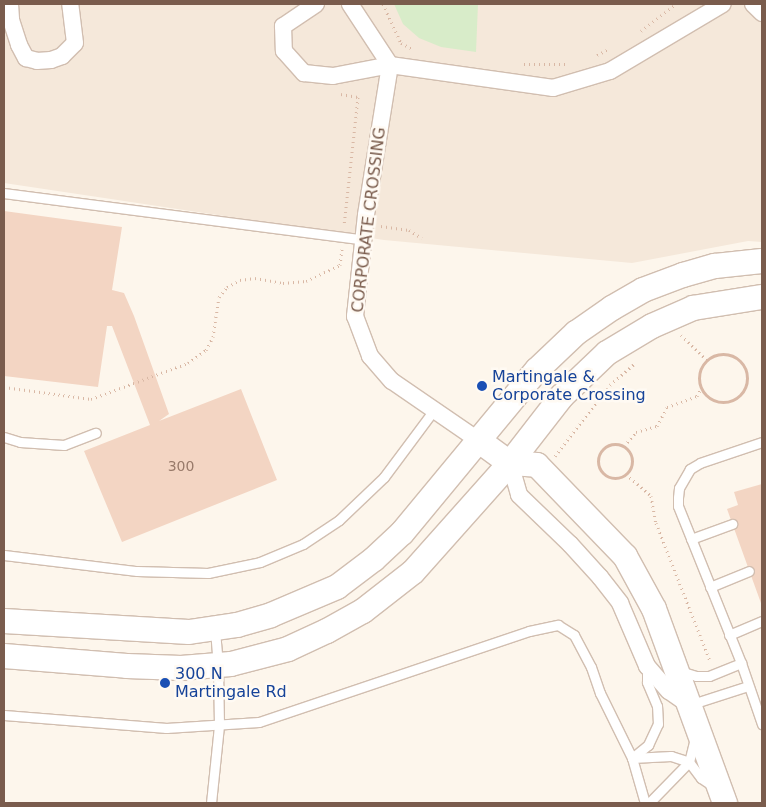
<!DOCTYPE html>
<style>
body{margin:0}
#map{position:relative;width:766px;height:807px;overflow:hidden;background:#fdf6ec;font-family:"DejaVu Sans",sans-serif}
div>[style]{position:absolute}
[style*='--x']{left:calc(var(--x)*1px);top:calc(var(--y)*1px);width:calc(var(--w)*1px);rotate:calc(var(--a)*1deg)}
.residential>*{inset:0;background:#f5e8da}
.green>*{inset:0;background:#d8ecc9}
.building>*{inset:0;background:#f3d5c3}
.path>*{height:3px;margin-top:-1.5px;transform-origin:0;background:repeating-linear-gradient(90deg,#d9b8a5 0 1px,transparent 0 5px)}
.path>.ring{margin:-1.5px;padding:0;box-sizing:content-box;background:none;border:3px solid #d9b8a5;border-radius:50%}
.roads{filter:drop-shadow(1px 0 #d1beb0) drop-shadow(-1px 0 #d1beb0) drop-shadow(0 1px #d1beb0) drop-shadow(0 -1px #d1beb0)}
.lane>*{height:9px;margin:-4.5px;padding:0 4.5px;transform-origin:4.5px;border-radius:4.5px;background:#fff}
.street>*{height:16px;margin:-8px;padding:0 8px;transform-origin:8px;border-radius:8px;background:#fff}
.secondary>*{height:24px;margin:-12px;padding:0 12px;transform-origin:12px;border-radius:12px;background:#fff}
.dots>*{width:14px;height:14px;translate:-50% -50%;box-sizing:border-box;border:2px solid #fffaf3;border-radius:50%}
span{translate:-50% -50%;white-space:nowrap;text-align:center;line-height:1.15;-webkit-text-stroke:5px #fffaf3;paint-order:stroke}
.number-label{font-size:14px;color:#987a6a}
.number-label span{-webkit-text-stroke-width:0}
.street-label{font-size:16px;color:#7a5c4d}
.transit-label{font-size:16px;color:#164399}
.left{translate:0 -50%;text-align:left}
.frame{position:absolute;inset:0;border:5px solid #7a5c4d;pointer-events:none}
</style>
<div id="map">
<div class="residential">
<div style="clip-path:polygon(4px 4px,762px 4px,762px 242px,748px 241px,632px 263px,384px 240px,4px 183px)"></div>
</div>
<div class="green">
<div style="clip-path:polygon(394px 4px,478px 4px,476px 52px,441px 47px,419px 38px,403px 24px)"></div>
</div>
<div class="building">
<div style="clip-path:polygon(4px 211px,122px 227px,112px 290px,124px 293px,134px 316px,169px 414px,159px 421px,241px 389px,277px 480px,122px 542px,84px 451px,150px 425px,112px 326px,107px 326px,98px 387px,4px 376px)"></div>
<div style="clip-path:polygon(762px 484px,762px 606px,727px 509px,738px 505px,734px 492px)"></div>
</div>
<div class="path">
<div style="--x:383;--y:4;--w:43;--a:65.2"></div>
<div style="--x:401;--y:43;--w:13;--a:27"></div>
<div style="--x:641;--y:31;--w:44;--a:-37.6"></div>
<div style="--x:597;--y:55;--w:13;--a:-27"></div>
<div style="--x:524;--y:64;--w:43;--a:0"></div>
<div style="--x:341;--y:94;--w:17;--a:10"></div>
<div style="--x:358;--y:97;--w:129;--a:96.2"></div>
<div style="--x:381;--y:226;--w:28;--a:8"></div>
<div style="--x:409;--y:230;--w:15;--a:32"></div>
<div style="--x:681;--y:335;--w:36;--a:44"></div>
<div class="ring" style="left:699px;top:354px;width:45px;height:45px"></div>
<div style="--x:4;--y:387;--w:88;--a:7.9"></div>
<div style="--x:91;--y:399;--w:103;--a:-20.4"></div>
<div style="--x:188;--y:363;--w:22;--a:-36"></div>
<div style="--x:206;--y:350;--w:15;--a:-62"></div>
<div style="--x:213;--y:337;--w:40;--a:-81.5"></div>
<div style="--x:219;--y:297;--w:13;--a:-51"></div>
<div style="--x:227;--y:287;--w:15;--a:-28"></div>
<div style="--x:240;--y:280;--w:15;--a:-8"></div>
<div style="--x:255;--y:278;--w:28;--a:10"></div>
<div style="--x:283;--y:283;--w:23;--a:-5"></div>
<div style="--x:306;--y:281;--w:38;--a:-25"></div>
<div style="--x:340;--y:265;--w:16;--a:-83"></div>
<div class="ring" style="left:598px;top:444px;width:31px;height:31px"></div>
<div style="--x:624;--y:446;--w:18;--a:-49"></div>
<div style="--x:636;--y:432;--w:22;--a:-16"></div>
<div style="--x:657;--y:426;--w:21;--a:-62"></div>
<div style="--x:667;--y:407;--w:32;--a:-20"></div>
<div style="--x:697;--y:396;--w:9;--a:-63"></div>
<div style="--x:555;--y:456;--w:90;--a:-52.2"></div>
<div style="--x:610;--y:385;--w:32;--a:-41"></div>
<div style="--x:626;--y:474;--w:33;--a:41"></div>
<div style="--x:651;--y:496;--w:27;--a:80"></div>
<div style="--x:656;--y:523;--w:148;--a:68.6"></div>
</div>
<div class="roads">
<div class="lane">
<div style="--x:4;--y:193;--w:363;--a:7.4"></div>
<div style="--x:4;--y:437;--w:17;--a:17"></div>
<div style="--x:20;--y:442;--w:44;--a:3.9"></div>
<div style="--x:64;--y:445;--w:34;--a:-21"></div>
<div style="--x:762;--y:442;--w:65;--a:161.3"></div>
<div style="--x:700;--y:463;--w:12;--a:149"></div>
<div style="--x:690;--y:469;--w:22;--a:120"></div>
<div style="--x:679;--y:488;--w:10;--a:96"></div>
<div style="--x:678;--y:498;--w:8;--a:90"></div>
<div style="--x:678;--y:506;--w:169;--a:68.1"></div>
<div style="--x:741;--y:663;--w:65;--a:71"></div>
<div style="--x:691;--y:539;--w:44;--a:-20.1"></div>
<div style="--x:4;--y:555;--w:134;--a:6.9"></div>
<div style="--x:137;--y:571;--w:71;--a:1.6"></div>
<div style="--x:208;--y:573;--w:53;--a:-11.9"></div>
<div style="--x:260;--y:562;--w:47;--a:-22.7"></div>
<div style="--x:303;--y:544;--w:43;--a:-33.7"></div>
<div style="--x:339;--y:520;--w:62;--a:-43.7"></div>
<div style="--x:384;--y:477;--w:84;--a:-53.3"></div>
<div style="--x:710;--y:587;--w:42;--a:-22.3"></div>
<div style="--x:729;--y:635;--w:36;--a:-23"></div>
<div style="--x:680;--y:671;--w:17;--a:17"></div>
<div style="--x:696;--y:676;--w:13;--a:0"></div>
<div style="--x:709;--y:676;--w:35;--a:-22"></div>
<div style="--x:689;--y:705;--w:62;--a:-17.9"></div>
<div style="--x:4;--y:715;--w:163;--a:4.6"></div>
<div style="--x:166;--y:728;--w:93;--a:-3.7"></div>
<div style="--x:259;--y:722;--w:285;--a:-18.6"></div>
<div style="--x:529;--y:631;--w:30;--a:-12"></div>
<div style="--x:558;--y:625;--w:19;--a:32"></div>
<div style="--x:574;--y:635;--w:36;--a:62"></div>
<div style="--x:591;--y:667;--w:28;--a:71"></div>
<div style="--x:600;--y:693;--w:72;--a:63.8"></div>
<div style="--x:632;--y:758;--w:47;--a:73.9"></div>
<div style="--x:632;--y:758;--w:21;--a:-39"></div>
<div style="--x:648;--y:745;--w:23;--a:-65"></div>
<div style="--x:658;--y:724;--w:18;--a:-93"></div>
<div style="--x:657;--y:706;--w:26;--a:-113"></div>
<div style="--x:647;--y:682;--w:14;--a:-90"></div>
<div style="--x:632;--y:758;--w:39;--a:-3"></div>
<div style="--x:671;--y:756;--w:19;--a:18"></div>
<div style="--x:689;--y:762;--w:20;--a:53"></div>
<div style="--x:701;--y:778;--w:14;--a:34"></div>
<div style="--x:211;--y:803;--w:78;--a:-84.1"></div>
<div style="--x:219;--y:725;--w:60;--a:-91"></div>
<div style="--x:218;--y:665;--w:36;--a:-95"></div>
<div style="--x:649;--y:803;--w:57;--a:-45.7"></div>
<div style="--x:689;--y:762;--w:25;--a:-76"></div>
</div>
<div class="street">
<div style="--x:10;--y:4;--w:16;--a:86"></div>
<div style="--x:11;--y:20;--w:26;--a:72"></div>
<div style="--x:19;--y:45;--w:15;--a:62"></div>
<div style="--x:26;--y:58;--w:11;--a:15"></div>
<div style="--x:37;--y:61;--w:14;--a:-4"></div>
<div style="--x:51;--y:60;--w:12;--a:-20"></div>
<div style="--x:62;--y:56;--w:18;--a:-45"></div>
<div style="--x:75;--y:43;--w:39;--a:-97"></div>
<div style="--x:316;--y:4;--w:40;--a:146"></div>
<div style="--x:283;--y:26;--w:25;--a:88"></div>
<div style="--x:284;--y:51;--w:30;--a:48"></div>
<div style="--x:304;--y:73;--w:29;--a:6"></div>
<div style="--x:333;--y:76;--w:58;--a:-10.9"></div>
<div style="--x:390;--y:65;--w:152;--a:99.1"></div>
<div style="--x:366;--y:215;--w:102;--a:96.2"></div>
<div style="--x:355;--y:316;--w:43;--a:69.4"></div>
<div style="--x:370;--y:356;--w:33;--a:49"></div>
<div style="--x:392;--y:381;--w:104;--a:34.5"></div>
<div style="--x:350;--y:4;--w:73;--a:56.7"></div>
<div style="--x:390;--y:65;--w:165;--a:8"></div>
<div style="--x:553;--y:88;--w:59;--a:-16.6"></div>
<div style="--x:610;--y:71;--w:131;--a:-30.7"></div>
<div style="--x:753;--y:4;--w:13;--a:45"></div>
<div style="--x:510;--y:463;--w:33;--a:74"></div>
<div style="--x:519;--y:495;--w:71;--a:43.9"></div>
<div style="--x:570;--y:544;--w:45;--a:47.7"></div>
<div style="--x:600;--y:577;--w:33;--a:52"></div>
<div style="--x:620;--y:603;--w:69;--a:66.8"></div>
<div style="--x:647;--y:666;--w:33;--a:49"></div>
<div style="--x:669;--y:691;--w:24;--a:35"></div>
</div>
<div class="secondary">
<div style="--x:478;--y:440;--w:39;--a:36"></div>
<div style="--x:510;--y:463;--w:27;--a:4"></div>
<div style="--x:537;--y:465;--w:127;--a:46"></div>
<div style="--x:625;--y:556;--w:60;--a:61.3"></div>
<div style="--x:654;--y:609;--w:207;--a:69.9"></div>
<div style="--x:4;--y:621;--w:185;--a:3.4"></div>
<div style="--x:189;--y:632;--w:49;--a:-8.3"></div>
<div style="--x:237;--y:625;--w:35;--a:-16"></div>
<div style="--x:271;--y:615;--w:72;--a:-23"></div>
<div style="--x:337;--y:587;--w:46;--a:-37.1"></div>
<div style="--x:374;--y:559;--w:38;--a:-43"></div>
<div style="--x:402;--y:533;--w:212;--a:-50.4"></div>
<div style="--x:537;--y:370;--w:54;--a:-43.5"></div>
<div style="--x:576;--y:333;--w:44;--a:-34.8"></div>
<div style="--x:612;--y:308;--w:36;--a:-30"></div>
<div style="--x:643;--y:290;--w:43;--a:-20.6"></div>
<div style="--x:683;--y:275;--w:33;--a:-16"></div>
<div style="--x:715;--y:266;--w:47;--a:-6.1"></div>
<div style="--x:4;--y:656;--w:123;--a:4.6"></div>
<div style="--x:127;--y:666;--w:54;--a:2.1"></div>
<div style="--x:181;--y:668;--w:50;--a:-4.6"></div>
<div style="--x:231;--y:664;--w:59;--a:-14.7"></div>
<div style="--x:288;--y:649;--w:43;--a:-24.8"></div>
<div style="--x:327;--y:631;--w:41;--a:-29.1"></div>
<div style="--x:363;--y:611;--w:63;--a:-38"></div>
<div style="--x:413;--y:572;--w:146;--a:-48.3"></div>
<div style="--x:510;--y:463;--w:85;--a:-52.2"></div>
<div style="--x:562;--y:396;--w:62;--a:-43.7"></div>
<div style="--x:607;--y:353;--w:52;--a:-31"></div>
<div style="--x:652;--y:326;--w:45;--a:-23.7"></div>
<div style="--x:693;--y:308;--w:70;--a:-9.1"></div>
</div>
</div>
<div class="dots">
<div style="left:482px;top:386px;background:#1a4fb4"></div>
<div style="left:165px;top:683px;background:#1a4fb4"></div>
</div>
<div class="number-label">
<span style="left:181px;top:466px">300</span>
</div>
<div class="street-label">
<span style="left:369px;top:220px;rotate:-83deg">CORPORATE CROSSING</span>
</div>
<div class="transit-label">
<span class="left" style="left:492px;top:386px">Martingale &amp;<br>Corporate Crossing</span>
<span class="left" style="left:175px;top:683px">300 N<br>Martingale Rd</span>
</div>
<div class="frame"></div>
</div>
